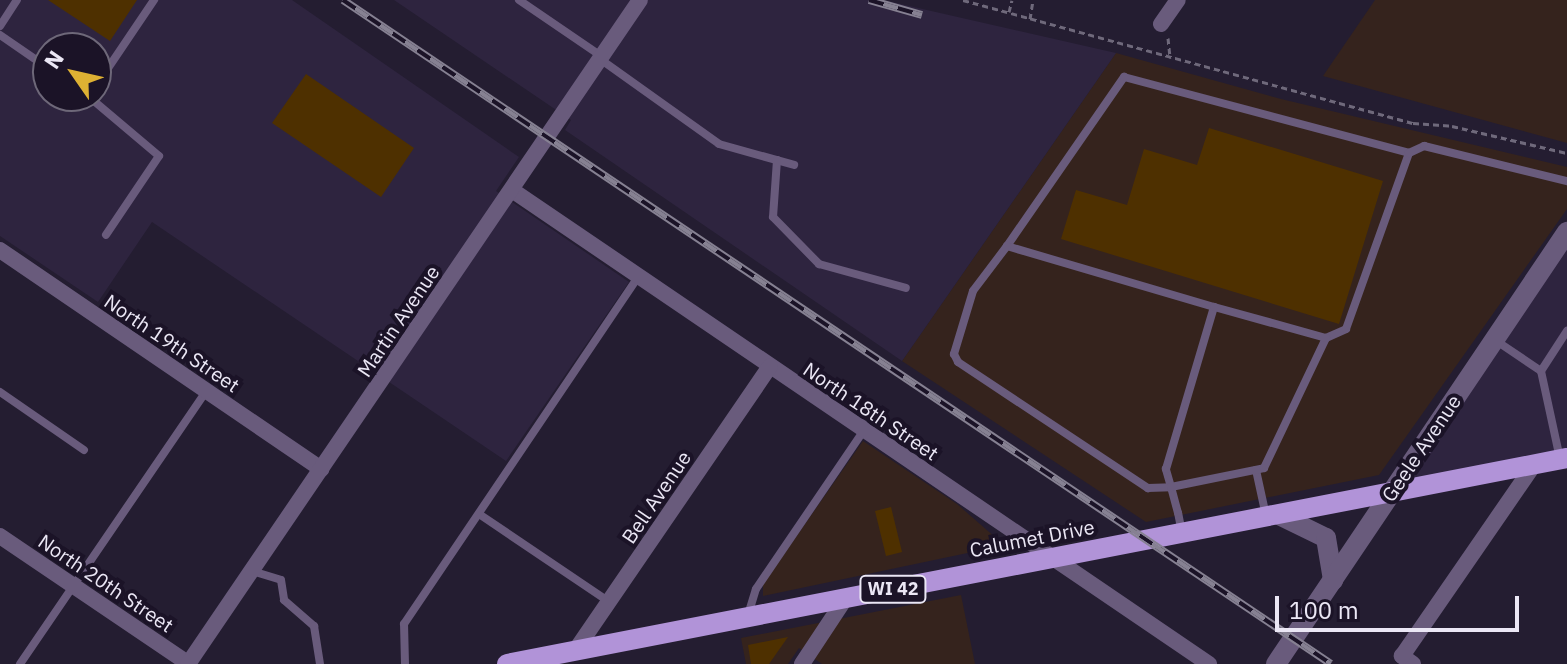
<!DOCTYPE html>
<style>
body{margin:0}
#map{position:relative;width:1567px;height:664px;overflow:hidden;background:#241d31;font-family:"IBM Plex Sans",sans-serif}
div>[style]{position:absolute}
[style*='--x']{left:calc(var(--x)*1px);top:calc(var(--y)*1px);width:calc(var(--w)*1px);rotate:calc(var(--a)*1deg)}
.commercial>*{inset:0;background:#35231d}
.built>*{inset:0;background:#2e243f}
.building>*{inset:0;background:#4e3000}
.path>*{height:3px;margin-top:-1.5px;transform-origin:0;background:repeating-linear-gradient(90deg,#6f697b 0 6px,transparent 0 10px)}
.service>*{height:8px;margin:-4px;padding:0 4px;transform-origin:4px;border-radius:4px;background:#695b7c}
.minor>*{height:16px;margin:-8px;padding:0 8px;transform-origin:8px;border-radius:8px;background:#695b7c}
.tertiary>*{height:20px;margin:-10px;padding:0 10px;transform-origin:10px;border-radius:10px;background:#695b7c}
.primary>*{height:20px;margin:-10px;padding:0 10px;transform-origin:10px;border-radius:10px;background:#b193d8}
.rail>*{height:8px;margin-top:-4px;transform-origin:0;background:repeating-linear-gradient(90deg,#1b1327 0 15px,#868192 0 30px);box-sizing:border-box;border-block:2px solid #868192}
span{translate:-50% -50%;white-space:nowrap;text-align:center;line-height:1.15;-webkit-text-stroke:8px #1b1327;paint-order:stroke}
.shield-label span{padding:2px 6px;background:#1b1327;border:2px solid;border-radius:6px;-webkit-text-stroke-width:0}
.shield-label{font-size:18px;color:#ebe7f5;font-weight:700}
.street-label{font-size:20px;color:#ebe7f5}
.north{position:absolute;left:32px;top:32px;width:80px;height:80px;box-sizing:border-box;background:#1b1327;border:2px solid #6e6879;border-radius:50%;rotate:304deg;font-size:22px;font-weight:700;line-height:32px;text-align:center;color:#ebe7f5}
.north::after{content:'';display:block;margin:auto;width:28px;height:36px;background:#deb133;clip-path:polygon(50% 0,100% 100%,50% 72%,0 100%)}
.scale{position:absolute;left:1275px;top:596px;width:244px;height:36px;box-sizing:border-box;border:4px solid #ebe7f5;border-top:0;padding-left:10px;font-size:24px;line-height:28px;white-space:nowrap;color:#ebe7f5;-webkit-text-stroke:6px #1b1327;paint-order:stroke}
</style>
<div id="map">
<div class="commercial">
<div style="clip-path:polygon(1375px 0,1567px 0,1567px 143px,1323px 76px)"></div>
<div style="clip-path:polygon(1116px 53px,1281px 99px,1567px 167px,1567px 209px,1379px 475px,1146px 522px,902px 361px)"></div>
<div style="clip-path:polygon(863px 441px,957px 504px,996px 538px,996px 547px,763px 596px,763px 584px)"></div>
<div style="clip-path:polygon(961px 595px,975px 664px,822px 664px,799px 648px,788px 664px,746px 664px,741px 638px)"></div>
</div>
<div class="built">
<div style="clip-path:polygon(evenodd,0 0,292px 0,519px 157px,496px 191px,629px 282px,506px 461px,152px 222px,98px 302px,0 236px,0 0,48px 48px,96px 48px,96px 96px,48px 96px,48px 48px)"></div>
<div style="clip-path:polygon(394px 0,883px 0,1116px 53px,902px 361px,565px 130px,571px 120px)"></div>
<div style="clip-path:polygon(1567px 232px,1567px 458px,1390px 493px)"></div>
</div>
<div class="building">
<div style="clip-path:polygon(48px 0,137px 0,110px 41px)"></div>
<div style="clip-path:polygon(306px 74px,414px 148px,381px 197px,272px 123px)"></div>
<div style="clip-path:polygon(1209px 128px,1383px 181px,1339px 324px,1061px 239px,1076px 190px,1127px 205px,1144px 149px,1197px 165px)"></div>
<div style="clip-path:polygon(891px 507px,902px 552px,886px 556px,875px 511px)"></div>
<div style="clip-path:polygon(788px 637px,769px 664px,751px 664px,748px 645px)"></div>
</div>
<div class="path">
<div style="--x:963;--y:0;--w:467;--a:15.3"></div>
<div style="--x:1413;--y:123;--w:39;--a:4"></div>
<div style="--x:1452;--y:126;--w:118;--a:13.2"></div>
<div style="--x:1009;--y:12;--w:12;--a:-76"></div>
<div style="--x:1030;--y:19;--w:19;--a:-81"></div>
<div style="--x:1168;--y:38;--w:20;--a:84"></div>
</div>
<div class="service">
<div style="--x:519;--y:0;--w:99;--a:34.3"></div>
<div style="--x:0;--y:26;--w:31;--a:-57"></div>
<div style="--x:0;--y:35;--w:58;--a:34.5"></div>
<div style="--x:600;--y:59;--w:146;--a:35.5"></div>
<div style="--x:719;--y:144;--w:78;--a:15.6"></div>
<div style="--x:96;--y:86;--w:104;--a:-56"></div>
<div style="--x:88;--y:96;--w:93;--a:40.2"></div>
<div style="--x:159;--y:156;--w:95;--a:123.9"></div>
<div style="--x:777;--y:160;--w:57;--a:94"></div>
<div style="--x:773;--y:217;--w:66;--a:45.6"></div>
<div style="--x:819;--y:264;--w:90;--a:15.4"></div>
<div style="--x:1007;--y:246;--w:206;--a:-55.3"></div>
<div style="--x:1124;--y:77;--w:295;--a:14.9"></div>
<div style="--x:1326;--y:338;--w:22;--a:-24"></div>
<div style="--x:1346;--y:329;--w:187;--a:-70.3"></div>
<div style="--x:1409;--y:153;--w:17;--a:-25"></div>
<div style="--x:1424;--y:146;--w:147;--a:13.8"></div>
<div style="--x:1495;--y:340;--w:55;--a:34"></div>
<div style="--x:1541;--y:371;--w:48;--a:-57"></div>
<div style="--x:1541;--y:371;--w:90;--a:77.8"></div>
<div style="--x:0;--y:392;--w:102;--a:34.6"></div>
<div style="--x:1256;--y:470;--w:47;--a:77.7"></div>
<div style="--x:479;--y:514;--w:156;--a:34"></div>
<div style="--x:1182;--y:533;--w:20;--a:-101"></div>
<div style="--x:1178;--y:513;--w:27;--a:-105"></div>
<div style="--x:1171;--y:487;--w:19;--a:-106"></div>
<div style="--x:1166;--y:469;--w:169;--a:-73.5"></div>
<div style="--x:1214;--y:307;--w:216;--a:-163.6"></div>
<div style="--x:1007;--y:246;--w:56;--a:127.1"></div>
<div style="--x:973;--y:291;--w:66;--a:106.8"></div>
<div style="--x:954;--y:354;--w:9;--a:63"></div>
<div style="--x:958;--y:362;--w:228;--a:33.6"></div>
<div style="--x:1148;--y:488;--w:23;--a:-2"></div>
<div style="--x:1171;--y:487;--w:95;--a:-11.5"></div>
<div style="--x:1264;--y:468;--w:144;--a:-64.5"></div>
<div style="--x:1326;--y:338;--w:116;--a:-164.5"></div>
<div style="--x:252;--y:571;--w:30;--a:17"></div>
<div style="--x:281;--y:580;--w:20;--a:81"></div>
<div style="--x:284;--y:600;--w:40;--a:41"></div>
<div style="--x:314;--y:626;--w:38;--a:81"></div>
<div style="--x:748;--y:615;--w:27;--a:-73"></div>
<div style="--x:756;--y:589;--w:192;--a:-55.8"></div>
<div style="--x:20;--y:664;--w:330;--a:-55.7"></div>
<div style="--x:405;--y:664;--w:40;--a:-91.4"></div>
<div style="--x:404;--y:624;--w:420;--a:-56"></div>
</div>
<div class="minor">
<div style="--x:1161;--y:24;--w:29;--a:-55"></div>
<div style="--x:512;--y:190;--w:843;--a:34.22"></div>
<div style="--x:0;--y:250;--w:389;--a:34.3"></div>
<div style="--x:0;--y:536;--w:228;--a:34.1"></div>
<div style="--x:575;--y:651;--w:345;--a:-55.6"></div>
<div style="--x:188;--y:664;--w:803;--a:-55.76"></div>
<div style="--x:802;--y:664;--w:78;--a:-56.5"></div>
<div style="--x:1413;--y:664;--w:14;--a:-144"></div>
<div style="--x:1402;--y:656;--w:232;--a:-55.4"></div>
</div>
<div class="tertiary">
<div style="--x:1279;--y:515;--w:52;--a:26.1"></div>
<div style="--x:1326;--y:538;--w:43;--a:80.5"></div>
<div style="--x:1276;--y:664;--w:521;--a:-56.04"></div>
</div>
<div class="primary">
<div style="--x:507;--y:664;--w:1080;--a:-11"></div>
</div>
<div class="rail">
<div style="--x:343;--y:0;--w:1190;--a:33.9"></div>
<div style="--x:869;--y:0;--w:55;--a:15.8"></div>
</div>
<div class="shield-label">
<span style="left:893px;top:589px">WI 42</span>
</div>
<div class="street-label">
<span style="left:398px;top:321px;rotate:-56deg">Martin Avenue</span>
<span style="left:172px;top:343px;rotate:34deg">North 19th Street</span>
<span style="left:871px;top:411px;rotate:34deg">North 18th Street</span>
<span style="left:1421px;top:448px;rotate:-56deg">Geele Avenue</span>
<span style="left:656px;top:497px;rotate:-56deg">Bell Avenue</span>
<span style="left:1032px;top:538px;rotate:-11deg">Calumet Drive</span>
<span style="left:106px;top:583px;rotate:34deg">North 20th Street</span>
</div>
<div class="north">N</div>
<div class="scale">100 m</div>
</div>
